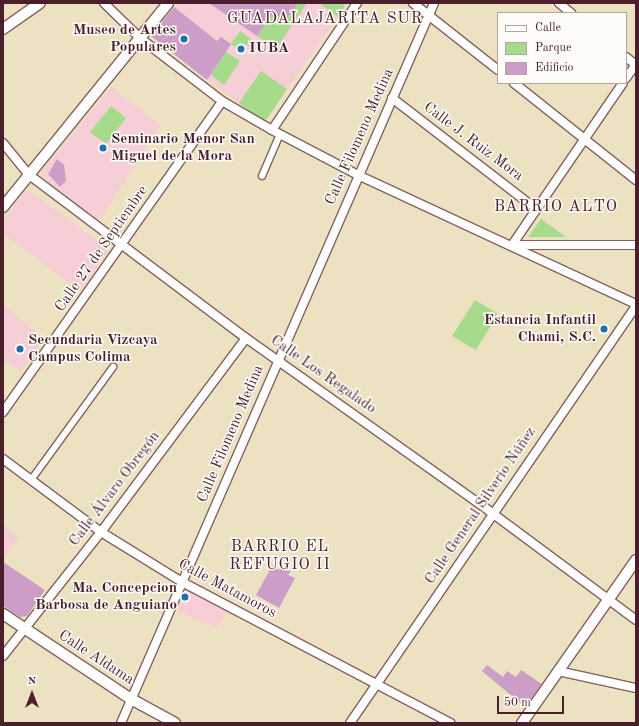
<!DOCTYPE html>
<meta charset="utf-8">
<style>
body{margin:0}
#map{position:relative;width:639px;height:726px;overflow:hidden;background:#ece1c1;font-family:"Old Standard TT",serif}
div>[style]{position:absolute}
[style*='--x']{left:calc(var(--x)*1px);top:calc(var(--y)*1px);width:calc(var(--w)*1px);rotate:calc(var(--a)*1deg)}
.built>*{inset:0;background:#f6cfd6}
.green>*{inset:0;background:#a6db8b}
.building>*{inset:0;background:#cc9dc7}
.roads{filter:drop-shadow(1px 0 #836360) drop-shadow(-1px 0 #836360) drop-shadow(0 1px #836360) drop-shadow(0 -1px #836360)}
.pedestrian>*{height:6px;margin:-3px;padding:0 3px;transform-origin:3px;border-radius:3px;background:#fff}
.minor>*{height:8px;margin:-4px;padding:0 4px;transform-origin:4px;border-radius:4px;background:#fff}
.tertiary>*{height:10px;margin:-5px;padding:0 5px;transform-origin:5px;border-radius:5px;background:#fff}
.dots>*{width:11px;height:11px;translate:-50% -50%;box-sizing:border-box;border:2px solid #fdfcf7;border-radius:50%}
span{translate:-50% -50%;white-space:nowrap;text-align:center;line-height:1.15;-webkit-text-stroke:3px #fdfcf7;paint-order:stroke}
.poi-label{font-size:15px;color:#4a1f2b;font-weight:700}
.right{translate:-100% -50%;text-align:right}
.left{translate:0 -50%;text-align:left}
.street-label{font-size:15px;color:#4a1f2b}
.neighbourhood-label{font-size:16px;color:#4a1f2b;letter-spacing:1px}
.frame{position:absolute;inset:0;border:4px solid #4a1f2b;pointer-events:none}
.legend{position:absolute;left:497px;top:12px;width:130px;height:72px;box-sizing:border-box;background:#fdfcf7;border:1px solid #b5a4a5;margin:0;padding:5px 7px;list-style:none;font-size:12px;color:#4a1f2b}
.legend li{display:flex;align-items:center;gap:8px;height:20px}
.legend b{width:20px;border:1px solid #b5a4a5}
.north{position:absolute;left:12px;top:674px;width:40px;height:40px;-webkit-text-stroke:3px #fdfcf7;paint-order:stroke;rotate:0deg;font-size:11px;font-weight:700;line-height:16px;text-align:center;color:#4a1f2b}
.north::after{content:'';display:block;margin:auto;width:14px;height:18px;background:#4a1f2b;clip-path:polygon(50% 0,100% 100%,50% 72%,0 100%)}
.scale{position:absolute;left:497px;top:696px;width:67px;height:18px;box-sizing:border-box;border:2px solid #4a1f2b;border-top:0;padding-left:5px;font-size:12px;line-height:14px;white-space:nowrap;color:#4a1f2b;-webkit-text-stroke:3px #fdfcf7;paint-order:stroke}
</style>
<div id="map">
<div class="built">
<div style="clip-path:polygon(178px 3px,347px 3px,267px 119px,261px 120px,151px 36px)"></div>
<div style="clip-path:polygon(111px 87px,161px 125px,99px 221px,43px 178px,42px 171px)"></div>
<div style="clip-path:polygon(30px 191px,109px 249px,81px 291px,3px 234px,3px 220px,24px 192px)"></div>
<div style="clip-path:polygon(3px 305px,44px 338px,21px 371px,3px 360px)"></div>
<div style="clip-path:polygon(3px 525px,19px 537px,3px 558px)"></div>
<div style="clip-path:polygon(187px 589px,227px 610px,217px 628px,177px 611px)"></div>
</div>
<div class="green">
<div style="clip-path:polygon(298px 3px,307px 3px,276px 49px,257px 36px,273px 13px,285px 22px)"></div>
<div style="clip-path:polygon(319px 3px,340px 3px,345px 6px,338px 17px)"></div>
<div style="clip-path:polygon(240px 31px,251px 39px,242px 52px,231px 44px)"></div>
<div style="clip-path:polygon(225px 51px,240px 61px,224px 85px,211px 75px)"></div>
<div style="clip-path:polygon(261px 71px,287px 89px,267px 119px,261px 120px,239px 103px)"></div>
<div style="clip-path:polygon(111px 106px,126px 118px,106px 144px,90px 132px)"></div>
<div style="clip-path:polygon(541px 219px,566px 237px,528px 237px)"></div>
<div style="clip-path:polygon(475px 300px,498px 314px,476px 350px,452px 336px)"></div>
</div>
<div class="building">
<div style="clip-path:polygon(209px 3px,298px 3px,285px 22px,273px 13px,257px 36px)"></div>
<div style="clip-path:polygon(174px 7px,217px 41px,221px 37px,231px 44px,207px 80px,151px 36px)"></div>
<div style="clip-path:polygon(57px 159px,64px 165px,66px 181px,60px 187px,48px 174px)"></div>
<div style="clip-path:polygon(3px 562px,45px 590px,27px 616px,20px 617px,3px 606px)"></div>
<div style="clip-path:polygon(272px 566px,279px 570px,282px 566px,291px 571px,288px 575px,295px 578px,279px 608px,256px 595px)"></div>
<div style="clip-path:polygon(487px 665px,503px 677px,507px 671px,516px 677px,521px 670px,542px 684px,525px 707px,482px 671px)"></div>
</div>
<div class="roads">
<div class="pedestrian">
<div style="--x:262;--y:176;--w:46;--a:-66.8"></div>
<div style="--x:31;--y:480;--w:140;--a:-54"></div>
</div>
<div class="minor">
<div style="--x:104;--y:3;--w:50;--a:44.2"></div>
<div style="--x:140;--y:38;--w:103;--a:37.5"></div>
<div style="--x:222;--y:101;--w:58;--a:30.1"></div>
<div style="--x:272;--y:130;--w:97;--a:27.6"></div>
<div style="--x:358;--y:175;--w:306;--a:24.9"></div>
<div style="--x:413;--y:3;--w:108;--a:38.2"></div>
<div style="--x:559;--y:3;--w:16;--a:40"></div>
<div style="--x:626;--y:57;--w:13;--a:39"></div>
<div style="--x:626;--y:78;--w:17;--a:-54"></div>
<div style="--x:514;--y:83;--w:156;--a:38.5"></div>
<div style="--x:392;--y:98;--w:182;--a:37.6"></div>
<div style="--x:272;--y:130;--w:153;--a:-56.2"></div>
<div style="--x:3;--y:143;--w:40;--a:51"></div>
<div style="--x:28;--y:174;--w:273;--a:37"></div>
<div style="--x:246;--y:338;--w:297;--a:35.4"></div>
<div style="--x:488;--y:510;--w:184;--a:36.6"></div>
<div style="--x:512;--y:245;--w:196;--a:-55.6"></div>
<div style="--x:515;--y:245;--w:121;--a:0"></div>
<div style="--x:3;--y:412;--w:380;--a:-54.8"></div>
<div style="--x:3;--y:459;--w:122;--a:36.7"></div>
<div style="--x:101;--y:532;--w:95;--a:31.7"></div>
<div style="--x:182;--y:582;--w:303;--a:27.7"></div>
<div style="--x:3;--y:656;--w:158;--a:-51.7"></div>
<div style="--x:101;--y:532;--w:242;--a:-53.2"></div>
<div style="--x:558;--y:671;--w:80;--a:12.3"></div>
<div style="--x:121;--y:723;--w:785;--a:-66.5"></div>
<div style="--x:350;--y:723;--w:506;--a:-55.56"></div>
</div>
<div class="tertiary">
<div style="--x:3;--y:29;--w:45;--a:-35.1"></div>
<div style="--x:3;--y:207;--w:262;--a:-51"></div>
<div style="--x:3;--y:614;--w:154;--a:33.6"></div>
<div style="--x:131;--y:699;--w:50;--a:28.6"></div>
<div style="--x:522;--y:723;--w:199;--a:-55"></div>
</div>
</div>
<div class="dots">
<div style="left:184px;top:39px;background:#1f6fb2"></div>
<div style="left:241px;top:49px;background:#1f6fb2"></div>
<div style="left:103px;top:148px;background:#1f6fb2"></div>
<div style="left:604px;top:329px;background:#1f6fb2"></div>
<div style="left:20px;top:349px;background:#1f6fb2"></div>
<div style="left:185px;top:597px;background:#1f6fb2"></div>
</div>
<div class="poi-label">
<span class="right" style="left:176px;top:39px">Museo de Artes<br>Populares</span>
<span class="left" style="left:249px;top:49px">IUBA</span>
<span class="left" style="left:111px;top:148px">Seminario Menor San<br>Miguel de la Mora</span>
<span class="right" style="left:596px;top:329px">Estancia Infantil<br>Chami, S.C.</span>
<span class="left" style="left:28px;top:349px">Secundaria Vizcaya<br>Campus Colima</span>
<span class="right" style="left:177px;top:597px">Ma. Concepcion<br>Barbosa de Anguiano</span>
</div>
<div class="street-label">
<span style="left:360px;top:137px;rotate:-66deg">Calle Filomeno Medina</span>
<span style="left:473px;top:142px;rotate:37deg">Calle J. Ruiz Mora</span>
<span style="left:102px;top:249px;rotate:-55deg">Calle 27 de Septiembre</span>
<span style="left:323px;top:375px;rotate:35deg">Calle Los Regalado</span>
<span style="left:231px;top:434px;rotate:-67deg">Calle Filomeno Medina</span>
<span style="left:115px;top:489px;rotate:-53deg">Calle Álvaro Obregón</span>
<span style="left:481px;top:506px;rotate:-56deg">Calle General Silverio Núñez</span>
<span style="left:227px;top:589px;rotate:28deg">Calle Matamoros</span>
<span style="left:96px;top:658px;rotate:33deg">Calle Aldama</span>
</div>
<div class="neighbourhood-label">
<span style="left:325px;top:19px">GUADALAJARITA SUR</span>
<span style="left:556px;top:207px">BARRIO ALTO</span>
<span style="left:280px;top:556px">BARRIO EL<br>REFUGIO II</span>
</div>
<div class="frame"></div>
<ul class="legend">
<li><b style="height:5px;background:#fff"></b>Calle</li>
<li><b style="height:11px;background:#a6db8b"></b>Parque</li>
<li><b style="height:11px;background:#cc9dc7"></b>Edificio</li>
</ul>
<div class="north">N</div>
<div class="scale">50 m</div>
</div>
